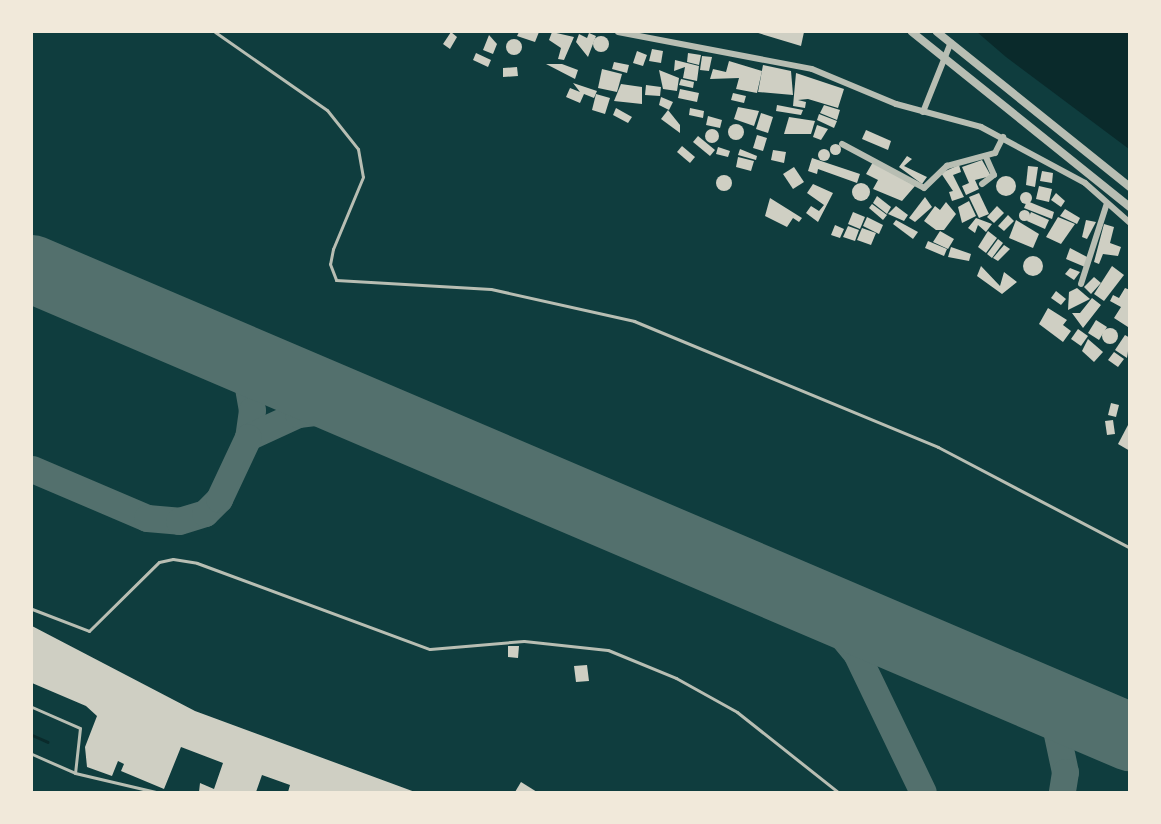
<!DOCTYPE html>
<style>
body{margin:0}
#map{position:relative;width:1161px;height:824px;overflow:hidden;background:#0f3d3e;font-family:"Fira Sans",sans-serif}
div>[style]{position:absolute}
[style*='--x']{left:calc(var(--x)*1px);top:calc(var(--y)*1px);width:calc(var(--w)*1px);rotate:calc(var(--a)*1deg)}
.water>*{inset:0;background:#0a2a2b}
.stream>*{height:3px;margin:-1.5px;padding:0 1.5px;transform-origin:1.5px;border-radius:1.5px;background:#0a2a2b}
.taxiway>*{height:27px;margin:-13.5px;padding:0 13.5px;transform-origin:13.5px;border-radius:13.5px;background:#53706d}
.runway>*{height:68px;margin:-34px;padding:0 34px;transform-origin:34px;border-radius:34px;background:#53706d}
.building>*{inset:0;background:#cfcfc3}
.round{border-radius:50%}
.service>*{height:3px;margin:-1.5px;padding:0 1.5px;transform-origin:1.5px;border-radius:1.5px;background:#b8beb3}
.minor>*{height:6px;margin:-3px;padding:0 3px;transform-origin:3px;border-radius:3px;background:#b8beb3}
.tertiary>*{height:8px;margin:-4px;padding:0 4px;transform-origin:4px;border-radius:4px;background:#b8beb3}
span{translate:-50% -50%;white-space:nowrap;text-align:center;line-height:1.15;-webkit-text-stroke:6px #f1e9da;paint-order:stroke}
.frame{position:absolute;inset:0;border:33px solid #f1e9da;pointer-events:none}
</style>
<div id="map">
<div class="water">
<div style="clip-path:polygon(977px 32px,1129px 32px,1129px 149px,1006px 57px)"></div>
</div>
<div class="stream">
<div style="--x:32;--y:735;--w:17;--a:24"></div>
</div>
<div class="taxiway">
<div style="--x:218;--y:348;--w:45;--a:49.5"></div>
<div style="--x:247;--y:382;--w:28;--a:80"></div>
<div style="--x:252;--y:410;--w:27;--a:98"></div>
<div style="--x:248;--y:437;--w:55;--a:-24.7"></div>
<div style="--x:298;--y:414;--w:58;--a:-6.9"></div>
<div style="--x:32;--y:469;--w:125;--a:23.1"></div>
<div style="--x:147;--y:518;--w:32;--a:5"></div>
<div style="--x:179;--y:521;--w:27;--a:-17"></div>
<div style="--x:205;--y:513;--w:20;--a:-45"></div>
<div style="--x:219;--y:499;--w:68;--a:-64.9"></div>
<div style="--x:794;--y:594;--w:33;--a:33"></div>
<div style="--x:822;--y:612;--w:53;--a:50.3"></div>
<div style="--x:856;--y:653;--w:154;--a:64.3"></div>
<div style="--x:1030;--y:695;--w:39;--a:50"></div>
<div style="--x:1055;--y:725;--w:48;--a:78"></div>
<div style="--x:1065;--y:772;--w:20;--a:99"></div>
</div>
<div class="runway">
<div style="--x:32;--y:269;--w:1194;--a:23.09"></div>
</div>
<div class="building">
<div style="clip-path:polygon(451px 32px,457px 37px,450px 49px,443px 44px)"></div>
<div style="clip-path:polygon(519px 32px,530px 33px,539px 32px,535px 42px,517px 36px)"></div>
<div style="clip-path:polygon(552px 32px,574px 37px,564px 60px,558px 59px,561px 48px,549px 40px)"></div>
<div style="clip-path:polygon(755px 32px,804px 32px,801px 46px)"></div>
<div style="clip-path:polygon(589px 33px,596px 36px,588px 57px,576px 42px,579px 34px,587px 38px)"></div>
<div style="clip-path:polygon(489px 35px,497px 44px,493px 54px,483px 50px)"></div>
<div class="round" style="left:593px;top:36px;width:16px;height:16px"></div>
<div class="round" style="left:506px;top:39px;width:16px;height:16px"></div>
<div style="clip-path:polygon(652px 49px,663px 51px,661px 63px,649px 61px)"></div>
<div style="clip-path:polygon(637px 51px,647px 55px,643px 66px,633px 63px)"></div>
<div style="clip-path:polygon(476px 53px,491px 60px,488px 67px,473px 60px)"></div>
<div style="clip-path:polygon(688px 53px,701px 55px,699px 65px,687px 62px)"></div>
<div style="clip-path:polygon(702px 56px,712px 57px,709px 71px,700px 70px)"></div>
<div style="clip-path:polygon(675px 60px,699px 66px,697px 81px,683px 78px,685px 67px,674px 71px)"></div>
<div style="clip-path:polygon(729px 61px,762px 71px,757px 93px,736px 89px,739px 78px,710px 79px,713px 69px,726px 72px)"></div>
<div style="clip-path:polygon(614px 62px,629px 65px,627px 73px,612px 69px)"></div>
<div style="clip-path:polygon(546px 64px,562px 64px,578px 70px,575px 79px)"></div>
<div style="clip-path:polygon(763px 65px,791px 71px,793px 95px,758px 92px)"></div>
<div style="clip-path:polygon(517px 67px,518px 76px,503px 77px,503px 68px)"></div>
<div style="clip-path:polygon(602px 69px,622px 74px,617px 92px,598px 88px)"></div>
<div style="clip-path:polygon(659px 70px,679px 78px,677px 91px,663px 89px)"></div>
<div style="clip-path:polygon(796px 73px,844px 89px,838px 108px,808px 99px,798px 100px,806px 102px,805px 108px,793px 106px)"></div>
<div style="clip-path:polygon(681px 79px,694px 82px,693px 88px,679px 85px)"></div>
<div style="clip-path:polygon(573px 83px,597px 91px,594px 98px,584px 94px,580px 103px,566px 97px,570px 88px,580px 92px)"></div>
<div style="clip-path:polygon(621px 84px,642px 87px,642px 104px,614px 101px)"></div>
<div style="clip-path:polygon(646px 85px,661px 87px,660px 96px,645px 95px)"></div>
<div style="clip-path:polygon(680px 89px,699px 93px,697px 102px,678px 98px)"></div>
<div style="clip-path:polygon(733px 93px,746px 96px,744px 103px,731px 100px)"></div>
<div style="clip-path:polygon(596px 94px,610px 98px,605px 114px,592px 110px)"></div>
<div style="clip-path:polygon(661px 97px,673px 102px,669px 110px,659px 105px)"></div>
<div style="clip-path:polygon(777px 105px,803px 110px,801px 115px,776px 111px)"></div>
<div style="clip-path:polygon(824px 105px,840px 110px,837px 120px,820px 113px)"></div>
<div style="clip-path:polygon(738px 107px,759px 111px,754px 126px,734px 119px)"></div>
<div style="clip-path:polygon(616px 108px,632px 117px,628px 123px,613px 115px)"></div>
<div style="clip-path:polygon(690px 108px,704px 111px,703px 118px,689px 115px)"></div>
<div style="clip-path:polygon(668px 110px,680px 125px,680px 133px,661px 119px)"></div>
<div style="clip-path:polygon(761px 113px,773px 117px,768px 133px,756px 129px)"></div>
<div style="clip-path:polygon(819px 114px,837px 121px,834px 128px,817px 120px)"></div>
<div style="clip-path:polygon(708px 116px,722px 120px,720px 128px,706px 125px)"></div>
<div style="clip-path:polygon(789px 117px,815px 121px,811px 134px,784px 134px)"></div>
<div class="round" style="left:728px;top:124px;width:16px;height:16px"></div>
<div style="clip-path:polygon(817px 125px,828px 129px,821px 140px,813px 137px)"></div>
<div class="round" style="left:705px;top:129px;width:14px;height:14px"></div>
<div style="clip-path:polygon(866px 130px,891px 141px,888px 150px,862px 139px)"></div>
<div style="clip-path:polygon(757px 135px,767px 138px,763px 151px,753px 148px)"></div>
<div style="clip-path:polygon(698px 136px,715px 150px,710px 156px,693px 142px)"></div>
<div class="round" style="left:829.5px;top:143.5px;width:11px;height:11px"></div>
<div style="clip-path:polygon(682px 146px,695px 157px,690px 163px,677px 152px)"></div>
<div style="clip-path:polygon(718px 147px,730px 151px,728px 157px,716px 154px)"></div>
<div class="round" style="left:818px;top:149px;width:12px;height:12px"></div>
<div style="clip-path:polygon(740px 149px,757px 156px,756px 160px,738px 155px)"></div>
<div style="clip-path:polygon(773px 150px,786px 152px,784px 163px,771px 160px)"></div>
<div style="clip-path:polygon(907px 156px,912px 159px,904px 166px,927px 177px,922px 184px,899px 167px)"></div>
<div style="clip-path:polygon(738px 157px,754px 161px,751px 171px,736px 167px)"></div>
<div style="clip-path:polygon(812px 158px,860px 174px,857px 183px,818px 169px,817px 174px,808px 171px)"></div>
<div style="clip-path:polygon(982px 160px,991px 176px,975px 180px,979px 189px,966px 195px,962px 186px,969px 183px,962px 167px)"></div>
<div style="clip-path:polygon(873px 162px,915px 186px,902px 201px,873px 189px,878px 180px,866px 174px)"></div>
<div style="clip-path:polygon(959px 165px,961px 172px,953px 175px,964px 197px,952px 201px,949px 192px,953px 191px,941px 173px)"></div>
<div style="clip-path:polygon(1028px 166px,1038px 167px,1035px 187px,1026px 185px)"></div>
<div style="clip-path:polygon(794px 167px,804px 182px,793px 189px,783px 174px)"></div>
<div style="clip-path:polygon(1042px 171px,1053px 173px,1052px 183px,1040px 181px)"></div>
<div class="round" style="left:716px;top:175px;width:16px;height:16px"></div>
<div class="round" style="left:996px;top:176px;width:20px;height:20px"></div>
<div class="round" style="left:852px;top:183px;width:18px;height:18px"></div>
<div style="clip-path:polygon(813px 184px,833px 193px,818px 222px,806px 213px,811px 206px,819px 211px,824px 205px,807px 193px)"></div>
<div style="clip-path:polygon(1039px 186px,1052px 189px,1049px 202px,1036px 199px)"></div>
<div class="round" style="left:1020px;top:192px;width:12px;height:12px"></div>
<div style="clip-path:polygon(979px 193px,989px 214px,979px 218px,969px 197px)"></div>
<div style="clip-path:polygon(1056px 193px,1065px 201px,1061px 207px,1051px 200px)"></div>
<div style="clip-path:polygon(877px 196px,891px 207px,887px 214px,873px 203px)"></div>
<div style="clip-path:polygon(925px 197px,932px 207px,915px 222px,909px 218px)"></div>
<div style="clip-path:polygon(770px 198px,802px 218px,799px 222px,793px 218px,787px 227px,765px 216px)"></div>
<div style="clip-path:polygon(969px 201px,976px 216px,962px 223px,958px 207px)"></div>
<div style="clip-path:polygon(1027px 201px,1054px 212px,1052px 219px,1024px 208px)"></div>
<div style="clip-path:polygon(946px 202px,956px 214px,944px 230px,936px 230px,924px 221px,935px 206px,940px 210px)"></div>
<div style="clip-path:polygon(872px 204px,887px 215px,883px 220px,869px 208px)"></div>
<div style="clip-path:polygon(896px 206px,908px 215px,904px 221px,888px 214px)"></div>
<div style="clip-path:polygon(997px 206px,1004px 213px,994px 223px,987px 217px)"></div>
<div style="clip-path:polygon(1065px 209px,1080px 218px,1077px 224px,1060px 216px)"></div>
<div class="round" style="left:1018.5px;top:209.5px;width:11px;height:11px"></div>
<div style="clip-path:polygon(853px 212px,865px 217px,860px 229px,848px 224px)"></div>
<div style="clip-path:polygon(1031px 212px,1049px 220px,1045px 229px,1027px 221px)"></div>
<div style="clip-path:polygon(1008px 215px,1014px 221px,1004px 231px,998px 226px)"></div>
<div style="clip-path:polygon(867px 217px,883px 225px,879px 234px,863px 226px)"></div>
<div style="clip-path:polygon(1058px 217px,1075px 224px,1061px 244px,1046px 237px)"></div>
<div style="clip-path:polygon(976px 218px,992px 224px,986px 232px,978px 225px,975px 233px,968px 228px)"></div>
<div style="clip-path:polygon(896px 220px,918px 232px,913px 239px,893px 224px)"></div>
<div style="clip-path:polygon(1016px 220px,1039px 234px,1033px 248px,1009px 238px)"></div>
<div style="clip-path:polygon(1086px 220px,1096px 222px,1087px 239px,1082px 237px)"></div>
<div style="clip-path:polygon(1104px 224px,1114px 227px,1110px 243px,1121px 247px,1118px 256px,1103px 254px,1099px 264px,1094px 262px)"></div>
<div style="clip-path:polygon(835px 225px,844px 229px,840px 238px,831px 235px)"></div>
<div style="clip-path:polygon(848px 226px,859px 230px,855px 241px,843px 237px)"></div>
<div style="clip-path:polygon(862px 228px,876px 233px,871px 245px,857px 240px)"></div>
<div style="clip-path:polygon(940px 231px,954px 239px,948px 249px,933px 242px)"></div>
<div style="clip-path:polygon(988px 231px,997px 238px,986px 253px,978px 247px)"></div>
<div style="clip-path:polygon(998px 239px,1003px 243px,992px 258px,987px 254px)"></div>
<div style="clip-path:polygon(928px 241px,947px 249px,944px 256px,925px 248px)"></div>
<div style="clip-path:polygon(1004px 245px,1010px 249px,998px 261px,993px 258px)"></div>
<div style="clip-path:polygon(951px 247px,971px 254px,969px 261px,948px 257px)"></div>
<div style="clip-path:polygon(1070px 248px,1089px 258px,1085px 267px,1066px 259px)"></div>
<div class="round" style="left:1023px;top:256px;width:20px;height:20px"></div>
<div style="clip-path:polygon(981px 266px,1000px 286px,1004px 272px,1017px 282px,1002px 294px,977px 276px)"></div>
<div style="clip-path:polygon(1112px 266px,1124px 275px,1104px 301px,1094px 294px)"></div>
<div style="clip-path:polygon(1070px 268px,1080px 272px,1074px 280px,1065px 274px)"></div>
<div style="clip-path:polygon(1094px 277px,1101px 283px,1091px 294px,1084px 287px)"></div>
<div style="clip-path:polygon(1077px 288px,1090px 299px,1068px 310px,1069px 292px)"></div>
<div style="clip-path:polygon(1125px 288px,1130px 290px,1128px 327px,1114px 318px,1121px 307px,1110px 301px,1113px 295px,1119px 298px)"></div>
<div style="clip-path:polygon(1056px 291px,1066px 299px,1061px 305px,1051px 298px)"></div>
<div style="clip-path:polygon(1092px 298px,1101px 305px,1083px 328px,1072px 313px,1080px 313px)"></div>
<div style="clip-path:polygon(1048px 308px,1067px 320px,1063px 325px,1071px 331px,1063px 342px,1039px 324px)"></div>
<div style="clip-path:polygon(1096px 320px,1107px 327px,1099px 340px,1088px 333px)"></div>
<div class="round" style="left:1102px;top:328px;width:16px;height:16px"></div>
<div style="clip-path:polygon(1078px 329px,1088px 336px,1081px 346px,1071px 339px)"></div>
<div style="clip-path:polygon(1125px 335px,1130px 338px,1127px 358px,1115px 350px)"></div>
<div style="clip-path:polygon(1088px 339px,1103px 352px,1094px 362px,1082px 351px)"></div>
<div style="clip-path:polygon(1114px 352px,1124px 359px,1118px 367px,1108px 360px)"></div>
<div style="clip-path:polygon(1111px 403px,1119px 405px,1116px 417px,1108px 415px)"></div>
<div style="clip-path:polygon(1113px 420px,1115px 434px,1107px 435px,1105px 421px)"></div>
<div style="clip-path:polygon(1128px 425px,1130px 426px,1130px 451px,1118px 444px)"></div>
<div style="clip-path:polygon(32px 626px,195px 711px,415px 792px,288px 792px,290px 785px,262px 775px,256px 792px,199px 792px,200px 783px,214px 789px,223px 763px,181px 747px,164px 789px,121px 771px,124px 764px,118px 761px,112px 776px,87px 767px,85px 747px,97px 716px,86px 706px,32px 683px)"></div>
<div style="clip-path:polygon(508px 646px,519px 646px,518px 658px,508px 657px)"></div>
<div style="clip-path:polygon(587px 665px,589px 681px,576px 682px,574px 666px)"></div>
<div style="clip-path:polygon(521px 782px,537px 792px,515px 792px)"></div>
</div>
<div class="service">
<div style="--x:215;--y:32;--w:136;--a:34.9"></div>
<div style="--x:327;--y:110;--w:50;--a:51.5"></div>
<div style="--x:358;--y:149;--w:28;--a:80"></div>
<div style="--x:363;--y:177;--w:78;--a:112.6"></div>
<div style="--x:333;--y:249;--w:15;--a:101"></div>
<div style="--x:330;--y:264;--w:17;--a:69"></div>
<div style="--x:336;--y:280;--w:155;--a:3.3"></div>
<div style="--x:491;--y:289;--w:147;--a:12.6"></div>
<div style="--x:634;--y:321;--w:329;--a:22.5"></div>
<div style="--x:938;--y:447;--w:217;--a:27.7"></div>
<div style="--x:32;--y:609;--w:61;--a:21.1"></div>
<div style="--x:89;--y:631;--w:98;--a:-44.6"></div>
<div style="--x:159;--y:562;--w:14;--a:-12"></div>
<div style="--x:173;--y:559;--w:24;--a:9"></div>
<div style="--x:197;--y:563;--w:248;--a:20.3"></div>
<div style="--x:430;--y:649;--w:94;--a:-4.9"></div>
<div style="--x:524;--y:641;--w:84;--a:6.1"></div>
<div style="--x:608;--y:650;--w:74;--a:22.4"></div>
<div style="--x:676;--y:678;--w:70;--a:29.1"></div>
<div style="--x:737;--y:712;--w:129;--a:38.4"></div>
<div style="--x:32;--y:707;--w:52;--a:23.6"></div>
<div style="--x:80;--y:728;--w:45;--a:96.3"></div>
<div style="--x:32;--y:754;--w:47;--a:23.8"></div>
<div style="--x:75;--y:773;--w:83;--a:13.2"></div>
</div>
<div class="minor">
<div style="--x:618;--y:32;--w:197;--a:10.8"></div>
<div style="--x:812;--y:69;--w:91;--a:22.6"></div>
<div style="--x:896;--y:104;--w:88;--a:15.1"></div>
<div style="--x:981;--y:127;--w:118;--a:28.3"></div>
<div style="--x:1085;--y:183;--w:60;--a:41.6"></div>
<div style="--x:923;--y:112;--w:75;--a:-68.2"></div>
<div style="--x:842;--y:144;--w:93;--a:28.2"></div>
<div style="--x:924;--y:188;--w:32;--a:-44"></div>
<div style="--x:947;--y:166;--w:50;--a:-15.2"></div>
<div style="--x:995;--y:153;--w:18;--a:-63"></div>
<div style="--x:982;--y:184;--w:15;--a:-37"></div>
<div style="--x:994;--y:175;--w:20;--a:-114"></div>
<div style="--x:1081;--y:284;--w:85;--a:-72.2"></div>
</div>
<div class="tertiary">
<div style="--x:912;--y:32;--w:280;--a:38.8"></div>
<div style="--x:937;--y:32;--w:248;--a:38.8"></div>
</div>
<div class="frame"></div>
</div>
